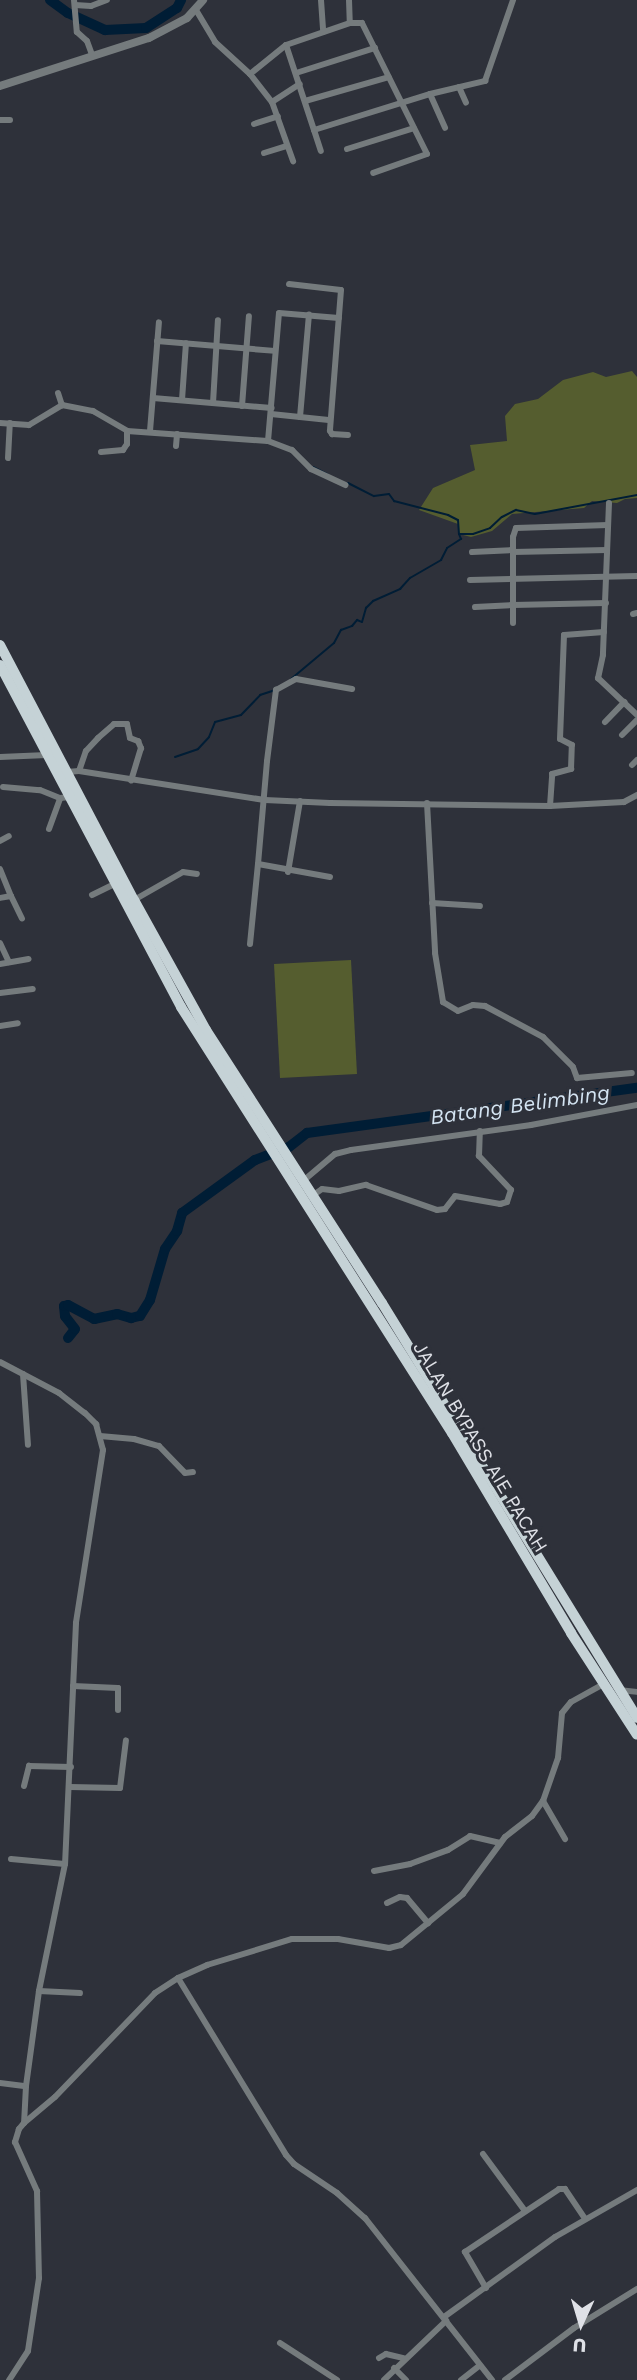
<!DOCTYPE html>
<style>
body{margin:0}
#map{position:relative;width:637px;height:2380px;overflow:hidden;background:#2e313a;font-family:"Work Sans",sans-serif}
div>[style]{position:absolute}
[style*='--x']{left:calc(var(--x)*1px);top:calc(var(--y)*1px);width:calc(var(--w)*1px);rotate:calc(var(--a)*1deg)}
.green>*{inset:0;background:#555d2f}
.stream>*{height:2px;margin:-1px;padding:0 1px;transform-origin:1px;border-radius:1px;background:#001d35}
.river>*{height:10px;margin:-5px;padding:0 5px;transform-origin:5px;border-radius:5px;background:#001d35}
.minor>*{height:6px;margin:-3px;padding:0 3px;transform-origin:3px;border-radius:3px;background:#757b7d}
.tertiary>*{height:8px;margin:-4px;padding:0 4px;transform-origin:4px;border-radius:4px;background:#757b7d}
.trunk>*{height:10px;margin:-5px;padding:0 5px;transform-origin:5px;border-radius:5px;background:#c5d2d6}
span{translate:-50% -50%;white-space:nowrap;text-align:center;line-height:1.15;-webkit-text-stroke:6px #2e313a;paint-order:stroke}
.street-label{font-size:19px;color:#dfe1e7}
.water-label{font-size:21px;color:#d4e4f2;font-style:italic}
.north{position:absolute;left:546px;top:2289px;width:70px;height:70px;-webkit-text-stroke:5px #2e313a;paint-order:stroke;rotate:184deg;font-size:19px;font-weight:700;line-height:28px;text-align:center;color:#dfe1e7}
.north::after{content:'';display:block;margin:auto;width:24px;height:32px;background:#dfe1e7;clip-path:polygon(50% 0,100% 100%,50% 72%,0 100%)}
</style>
<div id="map">
<div class="green">
<div style="clip-path:polygon(632px 371px,637px 377px,637px 498px,625px 499px,617px 503px,592px 501px,584px 508px,512px 514px,492px 531px,471px 537px,459px 534px,458px 524px,419px 510px,433px 488px,475px 470px,470px 445px,507px 441px,505px 416px,515px 404px,538px 399px,563px 380px,593px 372px,606px 377px)"></div>
<div style="clip-path:polygon(351px 960px,357px 1074px,280px 1078px,274px 964px)"></div>
</div>
<div class="stream">
<div style="--x:313;--y:467;--w:16;--a:27"></div>
<div style="--x:348;--y:483;--w:29;--a:27"></div>
<div style="--x:374;--y:496;--w:15;--a:-8"></div>
<div style="--x:389;--y:494;--w:9;--a:54"></div>
<div style="--x:394;--y:501;--w:56;--a:14.5"></div>
<div style="--x:448;--y:515;--w:11;--a:27"></div>
<div style="--x:458;--y:520;--w:14;--a:86"></div>
<div style="--x:291;--y:679;--w:56;--a:-39.9"></div>
<div style="--x:334;--y:643;--w:15;--a:-62"></div>
<div style="--x:341;--y:630;--w:12;--a:-20"></div>
<div style="--x:352;--y:626;--w:8;--a:-50"></div>
<div style="--x:357;--y:620;--w:5;--a:22"></div>
<div style="--x:362;--y:622;--w:15;--a:-74"></div>
<div style="--x:366;--y:608;--w:10;--a:-45"></div>
<div style="--x:373;--y:601;--w:30;--a:-24"></div>
<div style="--x:400;--y:589;--w:15;--a:-48"></div>
<div style="--x:410;--y:578;--w:36;--a:-30"></div>
<div style="--x:441;--y:560;--w:13;--a:-63"></div>
<div style="--x:447;--y:548;--w:17;--a:-33"></div>
<div style="--x:461;--y:539;--w:5;--a:-112"></div>
<div style="--x:459;--y:534;--w:14;--a:0"></div>
<div style="--x:473;--y:534;--w:18;--a:-19"></div>
<div style="--x:490;--y:528;--w:16;--a:-43"></div>
<div style="--x:502;--y:517;--w:16;--a:-27"></div>
<div style="--x:516;--y:510;--w:19;--a:12"></div>
<div style="--x:535;--y:514;--w:104;--a:-10.6"></div>
<div style="--x:175;--y:757;--w:24;--a:-19"></div>
<div style="--x:198;--y:749;--w:16;--a:-47"></div>
<div style="--x:209;--y:737;--w:16;--a:-68"></div>
<div style="--x:215;--y:722;--w:27;--a:-15"></div>
<div style="--x:241;--y:715;--w:28;--a:-46"></div>
<div style="--x:260;--y:695;--w:16;--a:-18"></div>
</div>
<div class="river">
<div style="--x:50;--y:0;--w:22;--a:36"></div>
<div style="--x:68;--y:13;--w:41;--a:24.7"></div>
<div style="--x:105;--y:30;--w:41;--a:-2.8"></div>
<div style="--x:146;--y:28;--w:37;--a:-33"></div>
<div style="--x:177;--y:8;--w:9;--a:-63"></div>
<div style="--x:68;--y:1338;--w:11;--a:-52"></div>
<div style="--x:75;--y:1329;--w:16;--a:-128"></div>
<div style="--x:65;--y:1316;--w:10;--a:-96"></div>
<div style="--x:64;--y:1306;--w:4;--a:-14"></div>
<div style="--x:68;--y:1305;--w:30;--a:28"></div>
<div style="--x:94;--y:1319;--w:24;--a:-12"></div>
<div style="--x:117;--y:1314;--w:15;--a:16"></div>
<div style="--x:131;--y:1318;--w:9;--a:-13"></div>
<div style="--x:140;--y:1316;--w:19;--a:-58"></div>
<div style="--x:150;--y:1300;--w:53;--a:-73.6"></div>
<div style="--x:165;--y:1249;--w:22;--a:-56"></div>
<div style="--x:177;--y:1231;--w:19;--a:-74"></div>
<div style="--x:182;--y:1213;--w:90;--a:-36"></div>
<div style="--x:255;--y:1160;--w:36;--a:-21"></div>
<div style="--x:289;--y:1147;--w:23;--a:-38"></div>
<div style="--x:307;--y:1133;--w:333;--a:-7.8"></div>
</div>
<div class="minor">
<div style="--x:74;--y:0;--w:32;--a:85"></div>
<div style="--x:77;--y:32;--w:13;--a:42"></div>
<div style="--x:87;--y:41;--w:15;--a:70"></div>
<div style="--x:321;--y:0;--w:32;--a:86"></div>
<div style="--x:349;--y:0;--w:23;--a:88"></div>
<div style="--x:75;--y:5;--w:16;--a:4"></div>
<div style="--x:91;--y:6;--w:17;--a:-21"></div>
<div style="--x:196;--y:10;--w:37;--a:59"></div>
<div style="--x:215;--y:42;--w:47;--a:42.4"></div>
<div style="--x:250;--y:74;--w:46;--a:-38.9"></div>
<div style="--x:286;--y:45;--w:68;--a:-19"></div>
<div style="--x:350;--y:23;--w:12;--a:0"></div>
<div style="--x:362;--y:23;--w:146;--a:63.6"></div>
<div style="--x:427;--y:154;--w:57;--a:160.6"></div>
<div style="--x:286;--y:45;--w:89;--a:71.8"></div>
<div style="--x:314;--y:130;--w:121;--a:-17.2"></div>
<div style="--x:430;--y:94;--w:57;--a:-13.3"></div>
<div style="--x:485;--y:81;--w:86;--a:-70.9"></div>
<div style="--x:296;--y:73;--w:83;--a:-17.6"></div>
<div style="--x:250;--y:74;--w:36;--a:52"></div>
<div style="--x:272;--y:102;--w:63;--a:70.4"></div>
<div style="--x:459;--y:87;--w:17;--a:66"></div>
<div style="--x:430;--y:94;--w:37;--a:66"></div>
<div style="--x:305;--y:101;--w:87;--a:-15.9"></div>
<div style="--x:272;--y:102;--w:33;--a:-33"></div>
<div style="--x:0;--y:120;--w:10;--a:0"></div>
<div style="--x:254;--y:124;--w:25;--a:-18"></div>
<div style="--x:314;--y:130;--w:22;--a:72"></div>
<div style="--x:347;--y:149;--w:70;--a:-17.4"></div>
<div style="--x:264;--y:153;--w:24;--a:-17"></div>
<div style="--x:289;--y:284;--w:52;--a:6.6"></div>
<div style="--x:341;--y:290;--w:141;--a:94.5"></div>
<div style="--x:330;--y:431;--w:4;--a:56"></div>
<div style="--x:332;--y:434;--w:16;--a:4"></div>
<div style="--x:157;--y:341;--w:118;--a:4.8"></div>
<div style="--x:58;--y:393;--w:13;--a:72"></div>
<div style="--x:153;--y:398;--w:119;--a:4.8"></div>
<div style="--x:182;--y:400;--w:57;--a:-86"></div>
<div style="--x:213;--y:403;--w:83;--a:-86.6"></div>
<div style="--x:242;--y:406;--w:90;--a:-85.6"></div>
<div style="--x:271;--y:414;--w:58;--a:5.9"></div>
<div style="--x:300;--y:417;--w:103;--a:-85"></div>
<div style="--x:0;--y:423;--w:29;--a:4"></div>
<div style="--x:29;--y:425;--w:39;--a:-31"></div>
<div style="--x:62;--y:405;--w:32;--a:11"></div>
<div style="--x:93;--y:411;--w:39;--a:30"></div>
<div style="--x:127;--y:431;--w:141;--a:4.1"></div>
<div style="--x:268;--y:441;--w:128;--a:-85.1"></div>
<div style="--x:279;--y:313;--w:60;--a:4.8"></div>
<div style="--x:150;--y:431;--w:109;--a:-85.3"></div>
<div style="--x:268;--y:441;--w:26;--a:21"></div>
<div style="--x:292;--y:450;--w:27;--a:45"></div>
<div style="--x:311;--y:469;--w:38;--a:25"></div>
<div style="--x:176;--y:446;--w:12;--a:-85"></div>
<div style="--x:101;--y:452;--w:22;--a:-5"></div>
<div style="--x:123;--y:450;--w:7;--a:-56"></div>
<div style="--x:127;--y:444;--w:13;--a:-90"></div>
<div style="--x:8;--y:458;--w:35;--a:-87"></div>
<div style="--x:609;--y:503;--w:152;--a:92.3"></div>
<div style="--x:603;--y:655;--w:24;--a:102"></div>
<div style="--x:598;--y:678;--w:54;--a:43.5"></div>
<div style="--x:472;--y:552;--w:41;--a:-2.8"></div>
<div style="--x:513;--y:552;--w:94;--a:-1.2"></div>
<div style="--x:470;--y:580;--w:167;--a:-1.4"></div>
<div style="--x:606;--y:603;--w:93;--a:178.8"></div>
<div style="--x:513;--y:605;--w:68;--a:-90"></div>
<div style="--x:513;--y:537;--w:9;--a:-72"></div>
<div style="--x:516;--y:528;--w:92;--a:-1.9"></div>
<div style="--x:475;--y:607;--w:38;--a:-3"></div>
<div style="--x:513;--y:605;--w:18;--a:90"></div>
<div style="--x:633;--y:614;--w:4;--a:-14"></div>
<div style="--x:605;--y:722;--w:28;--a:-46"></div>
<div style="--x:622;--y:735;--w:21;--a:-45"></div>
<div style="--x:0;--y:757;--w:47;--a:-2.4"></div>
<div style="--x:632;--y:765;--w:7;--a:-45"></div>
<div style="--x:79;--y:771;--w:21;--a:-71"></div>
<div style="--x:86;--y:751;--w:18;--a:-47"></div>
<div style="--x:98;--y:738;--w:21;--a:-41"></div>
<div style="--x:114;--y:724;--w:13;--a:0"></div>
<div style="--x:127;--y:724;--w:14;--a:78"></div>
<div style="--x:130;--y:738;--w:9;--a:21"></div>
<div style="--x:138;--y:741;--w:8;--a:67"></div>
<div style="--x:141;--y:748;--w:34;--a:107"></div>
<div style="--x:67;--y:772;--w:12;--a:-5"></div>
<div style="--x:79;--y:771;--w:188;--a:8.9"></div>
<div style="--x:265;--y:800;--w:65;--a:2.6"></div>
<div style="--x:330;--y:803;--w:220;--a:0.8"></div>
<div style="--x:550;--y:806;--w:74;--a:-3.1"></div>
<div style="--x:624;--y:802;--w:15;--a:-28"></div>
<div style="--x:3;--y:787;--w:37;--a:5"></div>
<div style="--x:40;--y:790;--w:22;--a:22"></div>
<div style="--x:60;--y:798;--w:10;--a:-6"></div>
<div style="--x:427;--y:803;--w:150;--a:86.9"></div>
<div style="--x:435;--y:953;--w:50;--a:80.7"></div>
<div style="--x:443;--y:1002;--w:17;--a:31"></div>
<div style="--x:458;--y:1011;--w:16;--a:-22"></div>
<div style="--x:473;--y:1005;--w:12;--a:5"></div>
<div style="--x:485;--y:1006;--w:66;--a:28.1"></div>
<div style="--x:543;--y:1037;--w:42;--a:45"></div>
<div style="--x:573;--y:1067;--w:12;--a:70"></div>
<div style="--x:577;--y:1078;--w:55;--a:-5.2"></div>
<div style="--x:550;--y:806;--w:32;--a:-86"></div>
<div style="--x:552;--y:774;--w:20;--a:-15"></div>
<div style="--x:571;--y:769;--w:24;--a:-88"></div>
<div style="--x:572;--y:745;--w:13;--a:-153"></div>
<div style="--x:560;--y:739;--w:104;--a:-87.8"></div>
<div style="--x:564;--y:635;--w:40;--a:-4.3"></div>
<div style="--x:49;--y:829;--w:33;--a:-70"></div>
<div style="--x:0;--y:841;--w:10;--a:-29"></div>
<div style="--x:0;--y:869;--w:29;--a:68"></div>
<div style="--x:11;--y:896;--w:11;--a:170"></div>
<div style="--x:288;--y:872;--w:72;--a:-80.4"></div>
<div style="--x:330;--y:877;--w:73;--a:-169.8"></div>
<div style="--x:258;--y:864;--w:103;--a:-85"></div>
<div style="--x:267;--y:761;--w:72;--a:-82.8"></div>
<div style="--x:276;--y:690;--w:23;--a:-29"></div>
<div style="--x:296;--y:679;--w:57;--a:10.1"></div>
<div style="--x:92;--y:895;--w:25;--a:-26"></div>
<div style="--x:11;--y:896;--w:25;--a:64"></div>
<div style="--x:134;--y:900;--w:56;--a:-29.7"></div>
<div style="--x:183;--y:872;--w:14;--a:8"></div>
<div style="--x:432;--y:903;--w:48;--a:3.6"></div>
<div style="--x:0;--y:943;--w:21;--a:65"></div>
<div style="--x:250;--y:944;--w:80;--a:-84.3"></div>
<div style="--x:0;--y:964;--w:29;--a:-10"></div>
<div style="--x:0;--y:993;--w:33;--a:-7"></div>
<div style="--x:0;--y:1026;--w:18;--a:-9"></div>
<div style="--x:303;--y:1181;--w:42;--a:-40.2"></div>
<div style="--x:335;--y:1154;--w:16;--a:-14"></div>
<div style="--x:351;--y:1150;--w:182;--a:-7.9"></div>
<div style="--x:531;--y:1125;--w:108;--a:-10.7"></div>
<div style="--x:312;--y:1196;--w:12;--a:-35"></div>
<div style="--x:322;--y:1189;--w:17;--a:7"></div>
<div style="--x:339;--y:1191;--w:28;--a:-13"></div>
<div style="--x:366;--y:1185;--w:75;--a:19.4"></div>
<div style="--x:437;--y:1210;--w:8;--a:-7"></div>
<div style="--x:445;--y:1209;--w:16;--a:-52"></div>
<div style="--x:455;--y:1196;--w:46;--a:10.1"></div>
<div style="--x:500;--y:1204;--w:7;--a:-16"></div>
<div style="--x:507;--y:1202;--w:13;--a:-72"></div>
<div style="--x:511;--y:1190;--w:47;--a:-133.3"></div>
<div style="--x:479;--y:1156;--w:25;--a:-88"></div>
<div style="--x:0;--y:1362;--w:67;--a:27.7"></div>
<div style="--x:59;--y:1393;--w:33;--a:38"></div>
<div style="--x:85;--y:1413;--w:16;--a:45"></div>
<div style="--x:96;--y:1424;--w:27;--a:75"></div>
<div style="--x:103;--y:1450;--w:175;--a:98.9"></div>
<div style="--x:76;--y:1623;--w:241;--a:92.6"></div>
<div style="--x:65;--y:1864;--w:130;--a:101.6"></div>
<div style="--x:39;--y:1991;--w:96;--a:97.8"></div>
<div style="--x:26;--y:2086;--w:37;--a:93"></div>
<div style="--x:24;--y:2123;--w:8;--a:130"></div>
<div style="--x:19;--y:2129;--w:14;--a:107"></div>
<div style="--x:15;--y:2142;--w:54;--a:65.8"></div>
<div style="--x:37;--y:2191;--w:87;--a:88.7"></div>
<div style="--x:39;--y:2278;--w:74;--a:98.6"></div>
<div style="--x:28;--y:2351;--w:35;--a:123"></div>
<div style="--x:23;--y:1374;--w:71;--a:86"></div>
<div style="--x:100;--y:1436;--w:34;--a:5"></div>
<div style="--x:134;--y:1439;--w:26;--a:16"></div>
<div style="--x:159;--y:1446;--w:37;--a:46"></div>
<div style="--x:185;--y:1473;--w:8;--a:-7"></div>
<div style="--x:73;--y:1686;--w:45;--a:2.5"></div>
<div style="--x:118;--y:1688;--w:22;--a:90"></div>
<div style="--x:619;--y:1690;--w:18;--a:6"></div>
<div style="--x:24;--y:1786;--w:21;--a:-76"></div>
<div style="--x:29;--y:1766;--w:42;--a:1.4"></div>
<div style="--x:70;--y:1787;--w:50;--a:1.1"></div>
<div style="--x:120;--y:1788;--w:48;--a:-82.9"></div>
<div style="--x:543;--y:1801;--w:44;--a:59.9"></div>
<div style="--x:11;--y:1859;--w:54;--a:5.3"></div>
<div style="--x:374;--y:1871;--w:37;--a:-11"></div>
<div style="--x:410;--y:1864;--w:40;--a:-20.2"></div>
<div style="--x:448;--y:1850;--w:26;--a:-32"></div>
<div style="--x:470;--y:1836;--w:31;--a:13"></div>
<div style="--x:387;--y:1903;--w:14;--a:-25"></div>
<div style="--x:400;--y:1897;--w:7;--a:8"></div>
<div style="--x:407;--y:1898;--w:33;--a:50"></div>
<div style="--x:178;--y:1978;--w:207;--a:58.6"></div>
<div style="--x:286;--y:2155;--w:12;--a:48"></div>
<div style="--x:294;--y:2164;--w:52;--a:34"></div>
<div style="--x:337;--y:2193;--w:38;--a:42"></div>
<div style="--x:365;--y:2218;--w:206;--a:51.9"></div>
<div style="--x:39;--y:1991;--w:41;--a:2.8"></div>
<div style="--x:0;--y:2083;--w:26;--a:7"></div>
<div style="--x:24;--y:2123;--w:40;--a:-40"></div>
<div style="--x:55;--y:2097;--w:144;--a:-46.1"></div>
<div style="--x:155;--y:1993;--w:27;--a:-33"></div>
<div style="--x:178;--y:1978;--w:32;--a:-24"></div>
<div style="--x:207;--y:1965;--w:89;--a:-17"></div>
<div style="--x:292;--y:1939;--w:46;--a:0"></div>
<div style="--x:338;--y:1939;--w:52;--a:10"></div>
<div style="--x:389;--y:1948;--w:12;--a:-14"></div>
<div style="--x:401;--y:1945;--w:80;--a:-39.4"></div>
<div style="--x:463;--y:1894;--w:71;--a:-53.6"></div>
<div style="--x:505;--y:1837;--w:34;--a:-38"></div>
<div style="--x:532;--y:1816;--w:19;--a:-54"></div>
<div style="--x:543;--y:1801;--w:46;--a:-70.8"></div>
<div style="--x:558;--y:1758;--w:45;--a:-84.9"></div>
<div style="--x:562;--y:1713;--w:14;--a:-51"></div>
<div style="--x:571;--y:1702;--w:37;--a:-29"></div>
<div style="--x:483;--y:2154;--w:71;--a:53.6"></div>
<div style="--x:486;--y:2288;--w:42;--a:-120.3"></div>
<div style="--x:465;--y:2252;--w:113;--a:-33.8"></div>
<div style="--x:559;--y:2189;--w:6;--a:0"></div>
<div style="--x:565;--y:2189;--w:36;--a:56"></div>
<div style="--x:444;--y:2317;--w:137;--a:-35.8"></div>
<div style="--x:555;--y:2237;--w:95;--a:-29.8"></div>
<div style="--x:280;--y:2343;--w:68;--a:33"></div>
<div style="--x:379;--y:2358;--w:8;--a:-30"></div>
<div style="--x:386;--y:2354;--w:18;--a:13"></div>
<div style="--x:394;--y:2368;--w:17;--a:45"></div>
<div style="--x:384;--y:2380;--w:86;--a:-43.6"></div>
<div style="--x:461;--y:2380;--w:23;--a:-38"></div>
<div style="--x:505;--y:2380;--w:86;--a:-37"></div>
<div style="--x:574;--y:2328;--w:74;--a:-31.8"></div>
</div>
<div class="tertiary">
<div style="--x:0;--y:86;--w:157;--a:-17.9"></div>
<div style="--x:149;--y:38;--w:43;--a:-27.8"></div>
<div style="--x:187;--y:18;--w:24;--a:-48"></div>
</div>
<div class="trunk">
<div style="--x:0;--y:645;--w:288;--a:62.3"></div>
<div style="--x:134;--y:900;--w:149;--a:61"></div>
<div style="--x:206;--y:1030;--w:325;--a:57.2"></div>
<div style="--x:382;--y:1303;--w:487;--a:58.4"></div>
<div style="--x:0;--y:665;--w:387;--a:62.1"></div>
<div style="--x:181;--y:1007;--w:505;--a:57.54"></div>
<div style="--x:452;--y:1433;--w:233;--a:59.2"></div>
<div style="--x:571;--y:1633;--w:121;--a:57.1"></div>
</div>
<div class="street-label">
<span style="left:480px;top:1447px;rotate:59deg">JALAN BYPASS AIE PACAH</span>
</div>
<div class="water-label">
<span style="left:520px;top:1105px;rotate:-8deg">Batang Belimbing</span>
</div>
<div class="north">U</div>
</div>
